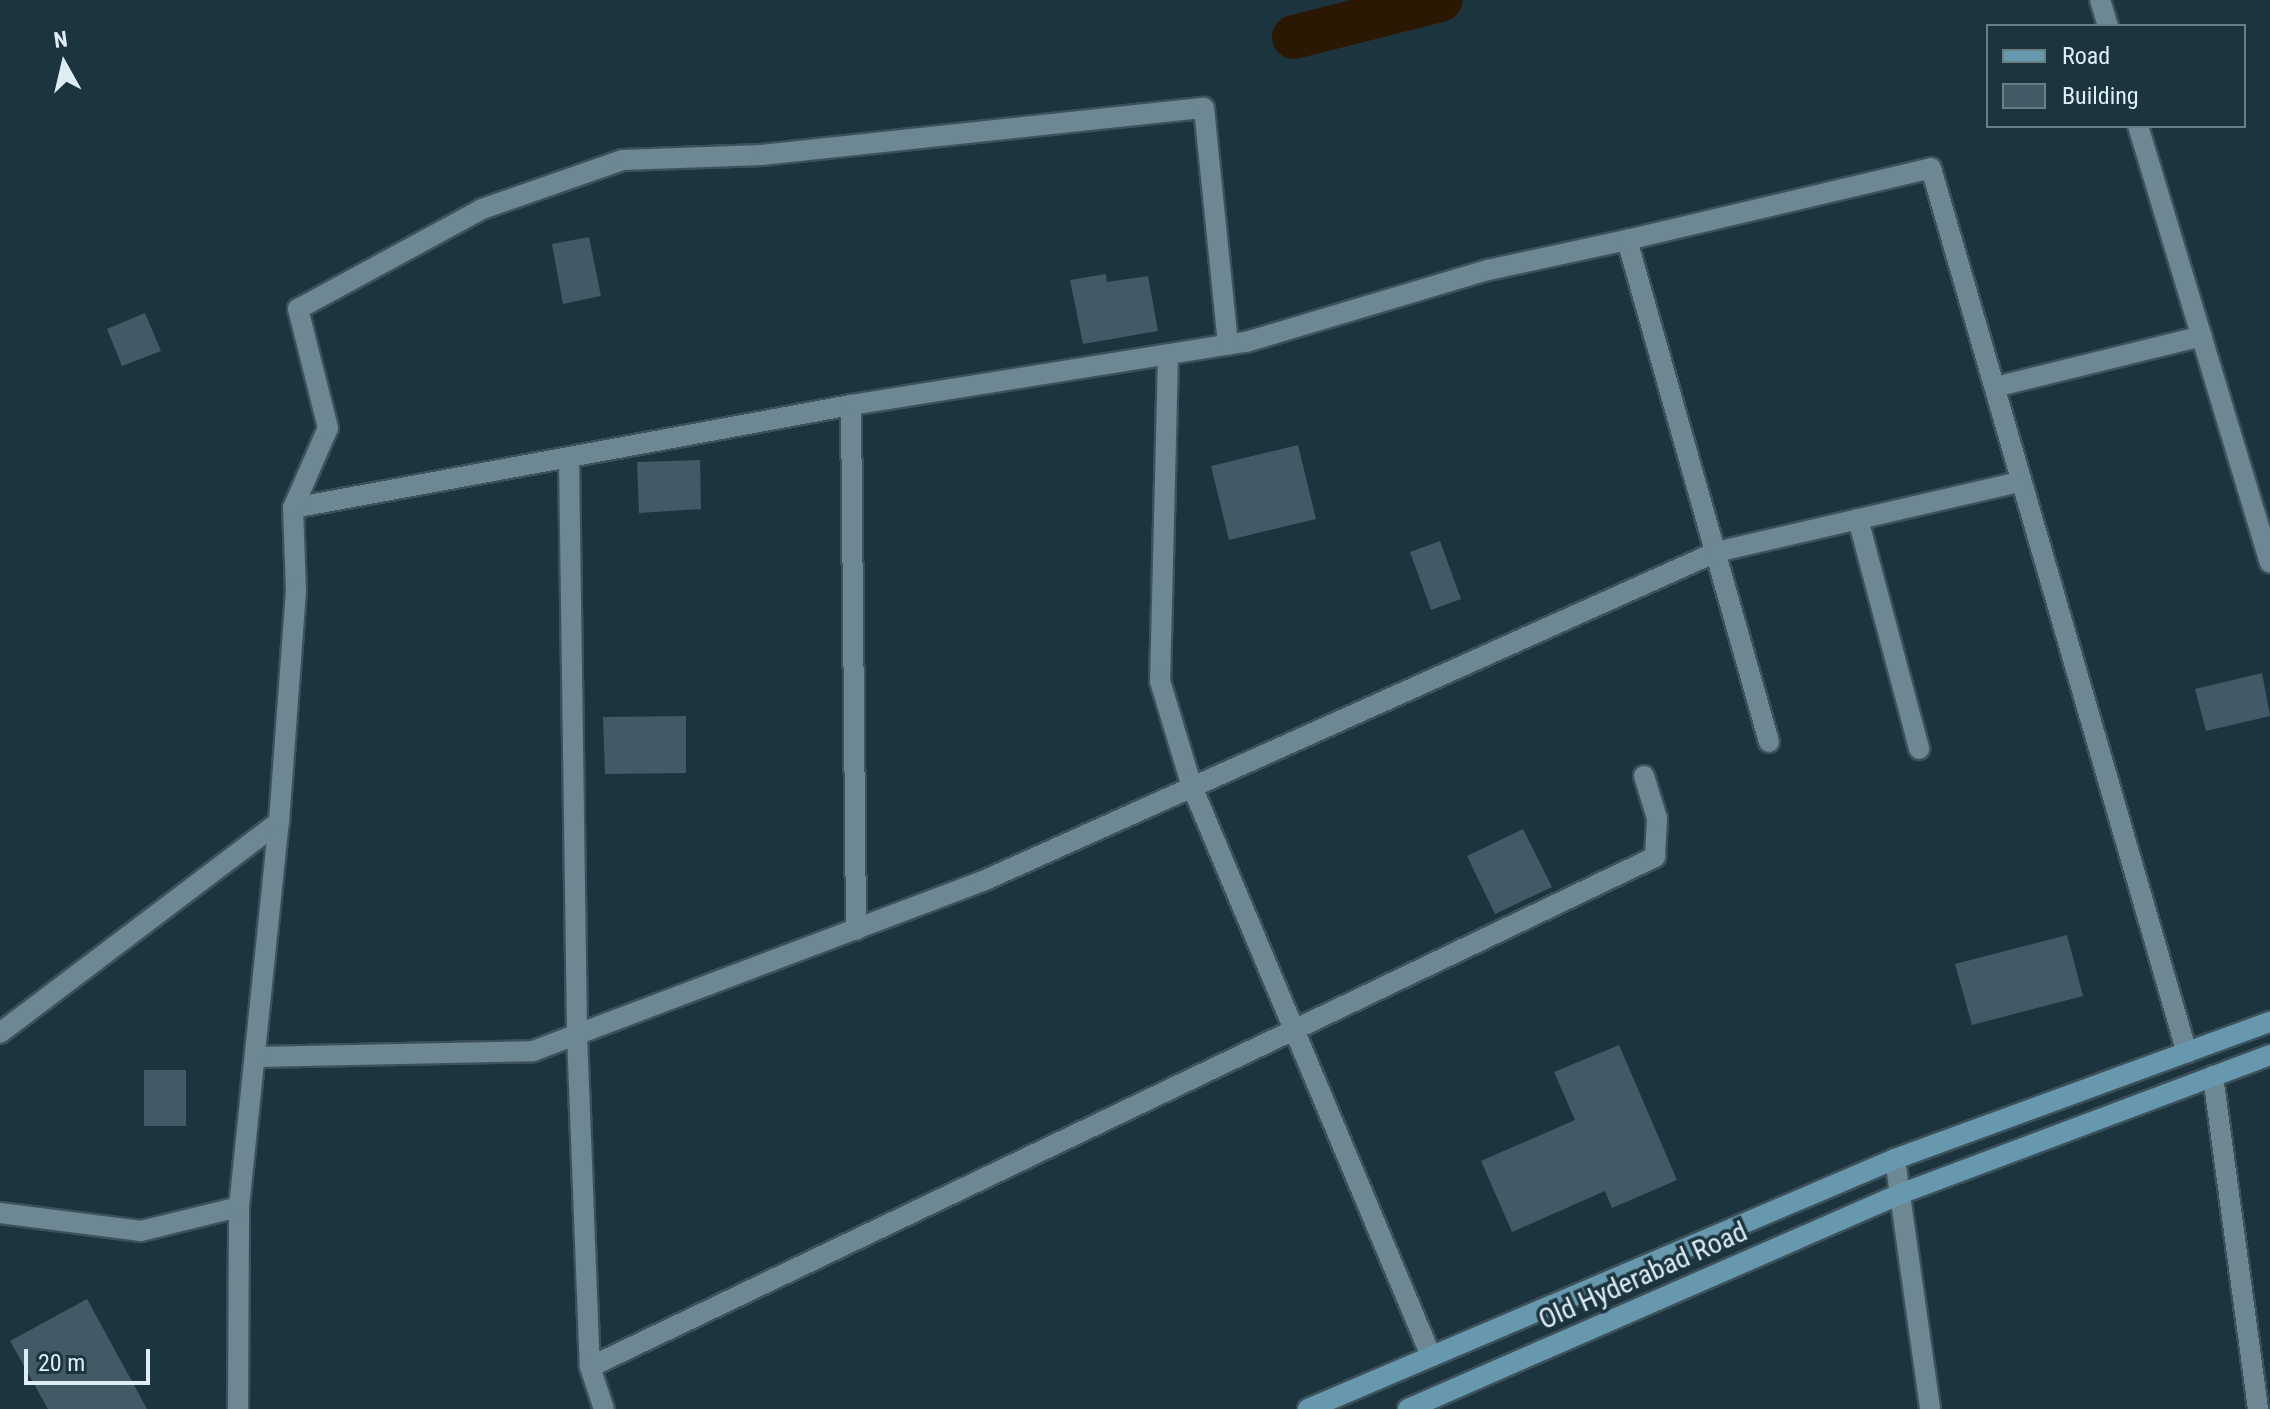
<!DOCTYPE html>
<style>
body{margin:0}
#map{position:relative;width:2270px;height:1409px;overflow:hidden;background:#1c343e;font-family:"Roboto Condensed",sans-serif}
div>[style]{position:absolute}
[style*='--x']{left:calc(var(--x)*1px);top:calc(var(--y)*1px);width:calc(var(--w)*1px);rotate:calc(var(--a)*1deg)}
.canal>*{height:44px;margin:-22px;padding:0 22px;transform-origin:22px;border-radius:22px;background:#2b1802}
.building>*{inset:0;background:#415a65}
.roads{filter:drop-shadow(2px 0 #3d515b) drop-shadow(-2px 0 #3d515b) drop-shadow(0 2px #3d515b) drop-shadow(0 -2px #3d515b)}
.minor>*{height:20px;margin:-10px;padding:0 10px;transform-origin:10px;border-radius:10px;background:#6d8793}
.tertiary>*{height:20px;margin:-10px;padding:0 10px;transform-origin:10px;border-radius:10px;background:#6d8793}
.secondary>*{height:20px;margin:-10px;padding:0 10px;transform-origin:10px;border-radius:10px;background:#6798ad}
span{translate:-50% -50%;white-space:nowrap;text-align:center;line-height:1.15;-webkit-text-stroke:7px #1c343e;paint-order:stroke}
.street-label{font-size:28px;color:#deecf3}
.legend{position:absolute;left:1986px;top:24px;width:260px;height:104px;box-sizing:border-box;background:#1c343e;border:2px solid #6a7e86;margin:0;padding:10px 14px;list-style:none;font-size:24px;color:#deecf3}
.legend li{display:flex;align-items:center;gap:16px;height:40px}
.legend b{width:40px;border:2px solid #6a7e86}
.north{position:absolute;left:24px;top:24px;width:80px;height:80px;-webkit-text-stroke:6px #1c343e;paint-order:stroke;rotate:352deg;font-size:22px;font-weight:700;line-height:32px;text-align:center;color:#deecf3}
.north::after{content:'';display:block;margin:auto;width:28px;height:36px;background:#deecf3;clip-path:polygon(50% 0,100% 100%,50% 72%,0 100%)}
.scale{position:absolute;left:24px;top:1349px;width:126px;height:36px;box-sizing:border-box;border:4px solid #deecf3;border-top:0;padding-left:10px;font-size:24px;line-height:28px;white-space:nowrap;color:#deecf3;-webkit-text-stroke:6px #1c343e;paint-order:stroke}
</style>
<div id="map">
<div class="canal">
<div style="--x:1294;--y:37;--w:151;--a:-14.2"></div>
</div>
<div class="building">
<div style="clip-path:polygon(589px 237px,601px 296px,563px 304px,552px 244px)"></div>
<div style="clip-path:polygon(1106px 274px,1107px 282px,1148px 276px,1158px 331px,1083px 344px,1070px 280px)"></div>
<div style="clip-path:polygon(145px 313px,161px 351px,122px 366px,107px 329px)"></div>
<div style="clip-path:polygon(1298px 445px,1316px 519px,1229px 540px,1211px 466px)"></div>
<div style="clip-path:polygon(700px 460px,701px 509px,639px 513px,637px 462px)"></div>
<div style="clip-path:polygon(1440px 541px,1461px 599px,1431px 610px,1410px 552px)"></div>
<div style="clip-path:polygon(2262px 673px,2270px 716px,2206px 731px,2195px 689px)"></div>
<div style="clip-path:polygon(686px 716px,686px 773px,605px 774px,603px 717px)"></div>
<div style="clip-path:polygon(1523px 829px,1552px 887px,1495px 914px,1467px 856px)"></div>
<div style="clip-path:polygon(2067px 935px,2083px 996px,1972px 1025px,1955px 964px)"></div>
<div style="clip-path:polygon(1619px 1045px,1677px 1180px,1612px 1208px,1605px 1191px,1512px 1232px,1481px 1161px,1575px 1120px,1554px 1072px)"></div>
<div style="clip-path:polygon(144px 1070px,186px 1070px,186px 1126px,144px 1126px)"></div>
<div style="clip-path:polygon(87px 1299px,147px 1409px,48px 1409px,10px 1341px)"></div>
</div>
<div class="roads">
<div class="minor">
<div style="--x:2100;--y:0;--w:27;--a:73"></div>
<div style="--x:2138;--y:126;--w:456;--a:73.2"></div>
<div style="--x:1168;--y:356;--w:325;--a:91.4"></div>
<div style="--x:1160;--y:681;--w:108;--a:73.2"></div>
<div style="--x:1191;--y:784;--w:620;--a:67.24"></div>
<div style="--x:1995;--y:387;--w:213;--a:-13.8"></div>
<div style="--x:851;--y:405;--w:525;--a:89.45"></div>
<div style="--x:569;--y:459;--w:575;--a:89.2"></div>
<div style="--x:577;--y:1034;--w:333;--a:87.8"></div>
<div style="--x:590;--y:1367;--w:44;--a:71.6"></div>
<div style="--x:293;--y:508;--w:567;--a:-10.46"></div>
<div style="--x:851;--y:405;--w:400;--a:-9.1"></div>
<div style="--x:1246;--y:342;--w:252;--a:-16.6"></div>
<div style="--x:1488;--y:270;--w:142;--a:-12.2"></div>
<div style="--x:1858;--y:519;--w:238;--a:75.1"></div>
<div style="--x:296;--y:592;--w:84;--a:-92"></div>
<div style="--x:293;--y:508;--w:87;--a:-66.4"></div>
<div style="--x:328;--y:428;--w:123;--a:-104.1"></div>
<div style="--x:298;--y:309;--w:209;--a:-28.5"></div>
<div style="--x:482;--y:209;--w:149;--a:-19.2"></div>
<div style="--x:623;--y:160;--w:139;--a:-2.1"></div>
<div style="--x:762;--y:155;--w:444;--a:-6.1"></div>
<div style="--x:1204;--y:108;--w:238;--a:84.2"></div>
<div style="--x:1769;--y:742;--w:522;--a:-105.79"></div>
<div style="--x:1627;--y:240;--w:312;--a:-13.3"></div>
<div style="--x:1931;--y:168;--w:921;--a:73.87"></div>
<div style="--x:0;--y:1033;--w:350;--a:-37.1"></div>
<div style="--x:255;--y:1057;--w:278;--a:-1.2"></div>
<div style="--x:533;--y:1051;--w:481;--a:-20.7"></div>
<div style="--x:983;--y:881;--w:803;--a:-24.17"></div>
<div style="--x:1716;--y:552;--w:311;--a:-13"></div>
<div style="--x:2213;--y:1076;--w:336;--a:82.3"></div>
<div style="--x:1895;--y:1159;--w:252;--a:82"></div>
<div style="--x:0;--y:1213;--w:142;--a:7.3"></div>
<div style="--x:141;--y:1231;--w:101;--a:-13.8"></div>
<div style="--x:590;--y:1367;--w:1181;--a:-25.59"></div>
<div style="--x:1655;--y:857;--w:39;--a:-87"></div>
<div style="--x:1657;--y:818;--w:44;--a:-107.2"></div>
</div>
<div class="tertiary">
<div style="--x:238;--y:1409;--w:202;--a:-89.7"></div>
<div style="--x:239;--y:1207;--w:387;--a:-84.1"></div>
<div style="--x:279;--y:822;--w:231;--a:-85.8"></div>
</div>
<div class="secondary">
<div style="--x:1308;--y:1409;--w:638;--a:-23.07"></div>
<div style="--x:1895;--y:1159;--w:399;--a:-20.1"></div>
<div style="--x:1408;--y:1409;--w:537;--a:-23.6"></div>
<div style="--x:1900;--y:1194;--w:395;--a:-20.6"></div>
</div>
</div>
<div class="street-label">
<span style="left:1643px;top:1276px;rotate:-24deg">Old Hyderabad Road</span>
</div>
<ul class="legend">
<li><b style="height:10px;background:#6798ad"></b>Road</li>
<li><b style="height:22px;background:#415a65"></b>Building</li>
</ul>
<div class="north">N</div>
<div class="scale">20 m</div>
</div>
